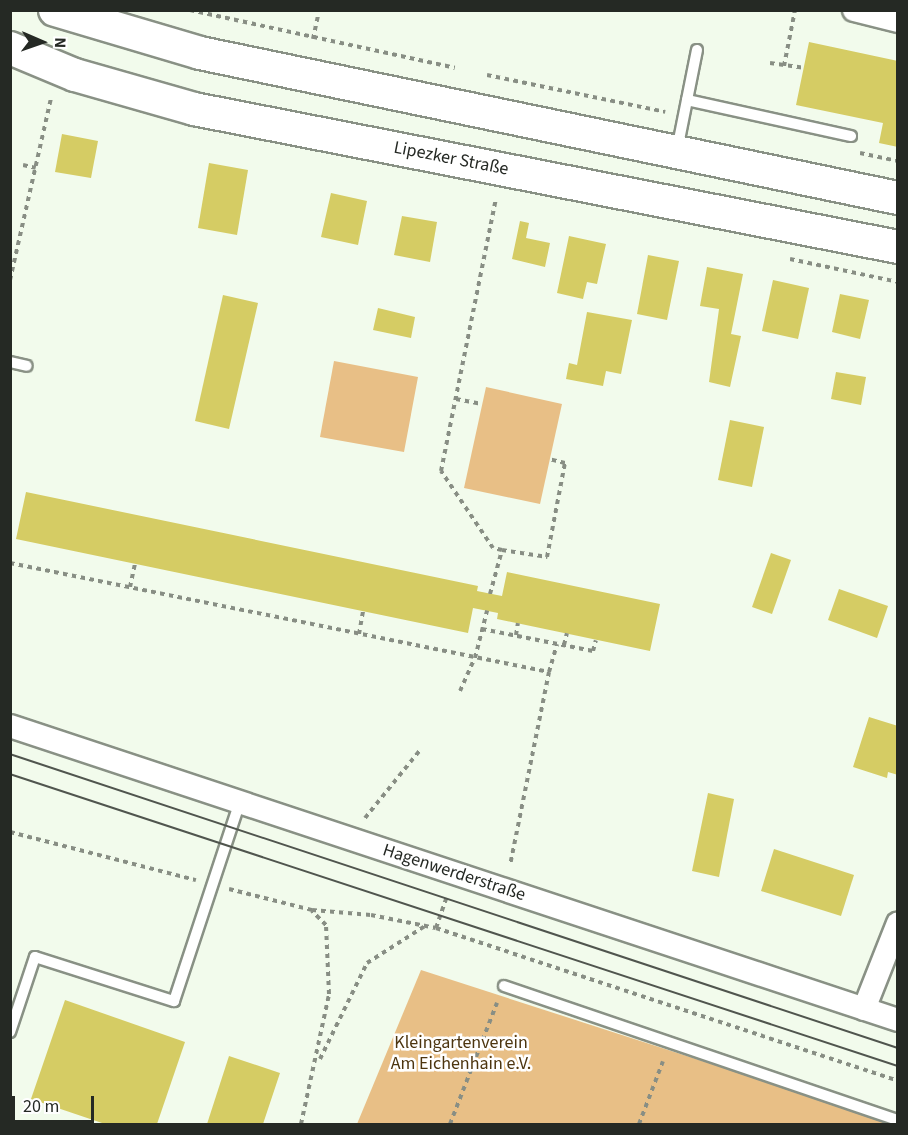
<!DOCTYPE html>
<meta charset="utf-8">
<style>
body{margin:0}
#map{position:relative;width:908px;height:1135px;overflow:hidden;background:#f2fbec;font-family:"Source Sans 3",sans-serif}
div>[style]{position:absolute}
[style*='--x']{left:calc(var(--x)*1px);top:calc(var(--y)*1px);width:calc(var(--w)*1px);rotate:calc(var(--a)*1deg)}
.green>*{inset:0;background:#e8bf86}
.building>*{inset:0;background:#d5cc64}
.path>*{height:4px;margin-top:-2px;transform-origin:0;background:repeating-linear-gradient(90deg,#888e84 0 4.5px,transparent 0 9px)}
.roads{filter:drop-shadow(2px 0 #899185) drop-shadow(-2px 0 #899185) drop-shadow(0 2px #899185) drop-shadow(0 -2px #899185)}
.lane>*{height:10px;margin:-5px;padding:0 5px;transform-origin:5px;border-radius:5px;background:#fff}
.street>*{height:22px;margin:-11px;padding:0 11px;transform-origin:11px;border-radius:11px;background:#fff}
.secondary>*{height:32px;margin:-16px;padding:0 16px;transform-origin:16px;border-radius:16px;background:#fff}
.tram>*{height:1.5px;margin:-0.75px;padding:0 0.75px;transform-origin:0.75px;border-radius:0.75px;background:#50554e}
span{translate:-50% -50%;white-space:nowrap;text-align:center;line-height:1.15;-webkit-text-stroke:5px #fff;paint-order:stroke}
.street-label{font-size:18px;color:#252924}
.park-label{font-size:18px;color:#4d350f}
.frame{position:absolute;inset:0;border:12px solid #252924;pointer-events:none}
.north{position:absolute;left:12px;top:12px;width:60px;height:60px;-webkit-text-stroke:4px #fff;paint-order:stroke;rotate:92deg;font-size:16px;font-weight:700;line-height:24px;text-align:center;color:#252924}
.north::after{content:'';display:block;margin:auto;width:21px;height:27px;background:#252924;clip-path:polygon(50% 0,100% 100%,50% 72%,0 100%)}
.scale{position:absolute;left:12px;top:1096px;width:82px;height:27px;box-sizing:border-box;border:3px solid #252924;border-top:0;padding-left:8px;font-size:18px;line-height:21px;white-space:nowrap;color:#252924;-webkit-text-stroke:4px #fff;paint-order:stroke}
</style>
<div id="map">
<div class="green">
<div style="clip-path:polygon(334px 361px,418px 377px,404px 452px,320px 437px)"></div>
<div style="clip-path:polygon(486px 387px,562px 404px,540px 504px,464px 488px)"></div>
<div style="clip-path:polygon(421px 970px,829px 1102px,896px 1124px,357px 1124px)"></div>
</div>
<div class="building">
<div style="clip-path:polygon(809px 42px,898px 61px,898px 147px,879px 143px,883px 123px,796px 105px)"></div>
<div style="clip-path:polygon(62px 134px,98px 141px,91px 178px,55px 172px)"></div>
<div style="clip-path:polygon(209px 163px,248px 170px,237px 235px,198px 228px)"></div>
<div style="clip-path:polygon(331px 193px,367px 201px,358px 245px,321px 237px)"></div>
<div style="clip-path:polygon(402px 216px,437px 222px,430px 262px,394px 255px)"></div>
<div style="clip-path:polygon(520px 221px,529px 223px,526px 238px,550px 243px,545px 267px,512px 259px)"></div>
<div style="clip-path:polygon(569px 236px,606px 244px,597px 284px,587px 282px,583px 299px,557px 293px)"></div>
<div style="clip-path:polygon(648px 255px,679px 261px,667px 320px,637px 314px)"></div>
<div style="clip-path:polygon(707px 267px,743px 274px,731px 334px,741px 336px,730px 387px,709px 382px,719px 309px,700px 306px)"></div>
<div style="clip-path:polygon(773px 280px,809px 288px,798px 339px,762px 331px)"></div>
<div style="clip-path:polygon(840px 294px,869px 300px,860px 339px,832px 332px)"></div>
<div style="clip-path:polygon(223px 295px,258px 303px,229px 429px,195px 421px)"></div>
<div style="clip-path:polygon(378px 308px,415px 317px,411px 338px,373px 330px)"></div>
<div style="clip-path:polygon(587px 312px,632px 320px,621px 374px,606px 371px,603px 386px,566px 379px,569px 363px,577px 365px)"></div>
<div style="clip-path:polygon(836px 372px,866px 377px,861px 405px,831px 399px)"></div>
<div style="clip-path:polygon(730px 420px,764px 427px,752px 487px,718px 480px)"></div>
<div style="clip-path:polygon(26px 492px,478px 586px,477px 591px,502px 596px,507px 572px,660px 604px,650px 651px,497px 619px,498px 613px,473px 608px,468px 633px,16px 539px)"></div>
<div style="clip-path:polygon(771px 553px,791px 560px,772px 614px,752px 607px)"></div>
<div style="clip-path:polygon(839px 589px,888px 606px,877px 638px,828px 620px)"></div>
<div style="clip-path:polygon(869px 717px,898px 726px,898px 775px,888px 772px,887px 778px,853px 767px)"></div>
<div style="clip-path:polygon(708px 793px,734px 799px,719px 877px,692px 871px)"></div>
<div style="clip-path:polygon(774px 849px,854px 875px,841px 916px,761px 891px)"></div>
<div style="clip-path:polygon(65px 1000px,185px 1042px,157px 1124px,105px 1124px,31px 1099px)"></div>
<div style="clip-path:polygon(229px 1056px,280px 1073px,263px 1124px,207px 1124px)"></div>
</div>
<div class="path">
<div style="--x:190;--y:10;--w:271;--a:12.3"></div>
<div style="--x:313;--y:39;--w:25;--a:-78"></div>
<div style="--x:770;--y:63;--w:34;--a:8"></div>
<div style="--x:784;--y:66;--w:57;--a:-78.9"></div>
<div style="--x:487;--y:75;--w:182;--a:11.7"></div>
<div style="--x:860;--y:153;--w:39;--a:12"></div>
<div style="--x:23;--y:165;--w:13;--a:13"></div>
<div style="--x:790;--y:259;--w:110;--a:12"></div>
<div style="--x:10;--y:280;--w:187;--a:-77.3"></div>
<div style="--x:456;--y:399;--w:25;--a:11"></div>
<div style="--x:502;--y:550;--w:46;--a:8.8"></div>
<div style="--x:547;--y:557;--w:96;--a:-79.2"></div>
<div style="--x:565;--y:463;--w:16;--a:-166"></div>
<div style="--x:10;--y:563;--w:550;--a:11.43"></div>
<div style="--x:549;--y:672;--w:197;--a:101.4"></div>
<div style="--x:130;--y:587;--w:25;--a:-78"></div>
<div style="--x:490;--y:594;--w:46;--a:-74.7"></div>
<div style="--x:502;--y:550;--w:9;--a:-167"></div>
<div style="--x:493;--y:548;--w:93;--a:-124"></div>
<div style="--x:441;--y:471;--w:278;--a:-78.6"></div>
<div style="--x:482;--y:629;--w:113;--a:11.2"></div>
<div style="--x:593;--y:651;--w:11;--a:-75"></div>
<div style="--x:359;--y:634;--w:23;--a:-80"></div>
<div style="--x:516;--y:635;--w:12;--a:-81"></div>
<div style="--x:564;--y:645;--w:12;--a:-76"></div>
<div style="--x:549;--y:672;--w:29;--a:-74"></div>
<div style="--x:460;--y:691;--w:36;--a:-66"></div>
<div style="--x:475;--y:658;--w:49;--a:-75.7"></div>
<div style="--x:365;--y:818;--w:87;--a:-51"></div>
<div style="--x:10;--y:832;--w:192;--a:14.5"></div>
<div style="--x:229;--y:889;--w:86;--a:14.2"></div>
<div style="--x:312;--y:910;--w:59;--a:4.8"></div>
<div style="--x:371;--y:915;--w:66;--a:11.3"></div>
<div style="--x:436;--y:928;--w:487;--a:18.3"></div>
<div style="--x:436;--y:928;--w:34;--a:-71"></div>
<div style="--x:320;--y:1059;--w:107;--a:-63.9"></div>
<div style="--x:367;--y:963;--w:69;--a:-32.5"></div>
<div style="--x:301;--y:1124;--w:133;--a:-77.8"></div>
<div style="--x:329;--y:994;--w:69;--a:-92.5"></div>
<div style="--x:326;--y:925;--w:20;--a:-135"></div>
<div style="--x:450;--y:1124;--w:130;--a:-68.8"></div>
<div style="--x:639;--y:1124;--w:67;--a:-69.1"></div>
</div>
<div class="roads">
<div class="lane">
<div style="--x:687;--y:100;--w:168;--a:12.4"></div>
<div style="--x:677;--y:150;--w:102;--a:-78.7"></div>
<div style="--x:10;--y:362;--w:17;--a:13"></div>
<div style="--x:504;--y:986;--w:416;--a:18.8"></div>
<div style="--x:10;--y:1032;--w:79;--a:-71.6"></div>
<div style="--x:35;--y:957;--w:146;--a:17.6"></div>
<div style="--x:174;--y:1001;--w:210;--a:-71.7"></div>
</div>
<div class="street">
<div style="--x:854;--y:10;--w:45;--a:14"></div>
<div style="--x:10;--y:726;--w:935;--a:18.32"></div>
<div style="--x:864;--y:1009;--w:92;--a:-68.4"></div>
</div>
<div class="secondary">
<div style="--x:55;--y:10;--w:151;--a:16.5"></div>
<div style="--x:200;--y:53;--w:713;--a:11.74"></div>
<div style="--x:10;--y:48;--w:70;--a:22.6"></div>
<div style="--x:75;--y:75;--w:124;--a:15.9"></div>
<div style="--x:194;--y:109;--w:717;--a:11.09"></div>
</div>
</div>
<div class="tram">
<div style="--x:10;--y:754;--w:935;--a:18.32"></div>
<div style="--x:10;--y:774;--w:935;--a:18.2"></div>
</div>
<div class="street-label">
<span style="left:451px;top:159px;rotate:11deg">Lipezker Straße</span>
<span style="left:454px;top:873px;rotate:18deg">Hagenwerderstraße</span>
</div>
<div class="park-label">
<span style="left:461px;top:1054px">Kleingartenverein<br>Am Eichenhain e.V.</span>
</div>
<div class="frame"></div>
<div class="north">N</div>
<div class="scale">20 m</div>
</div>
